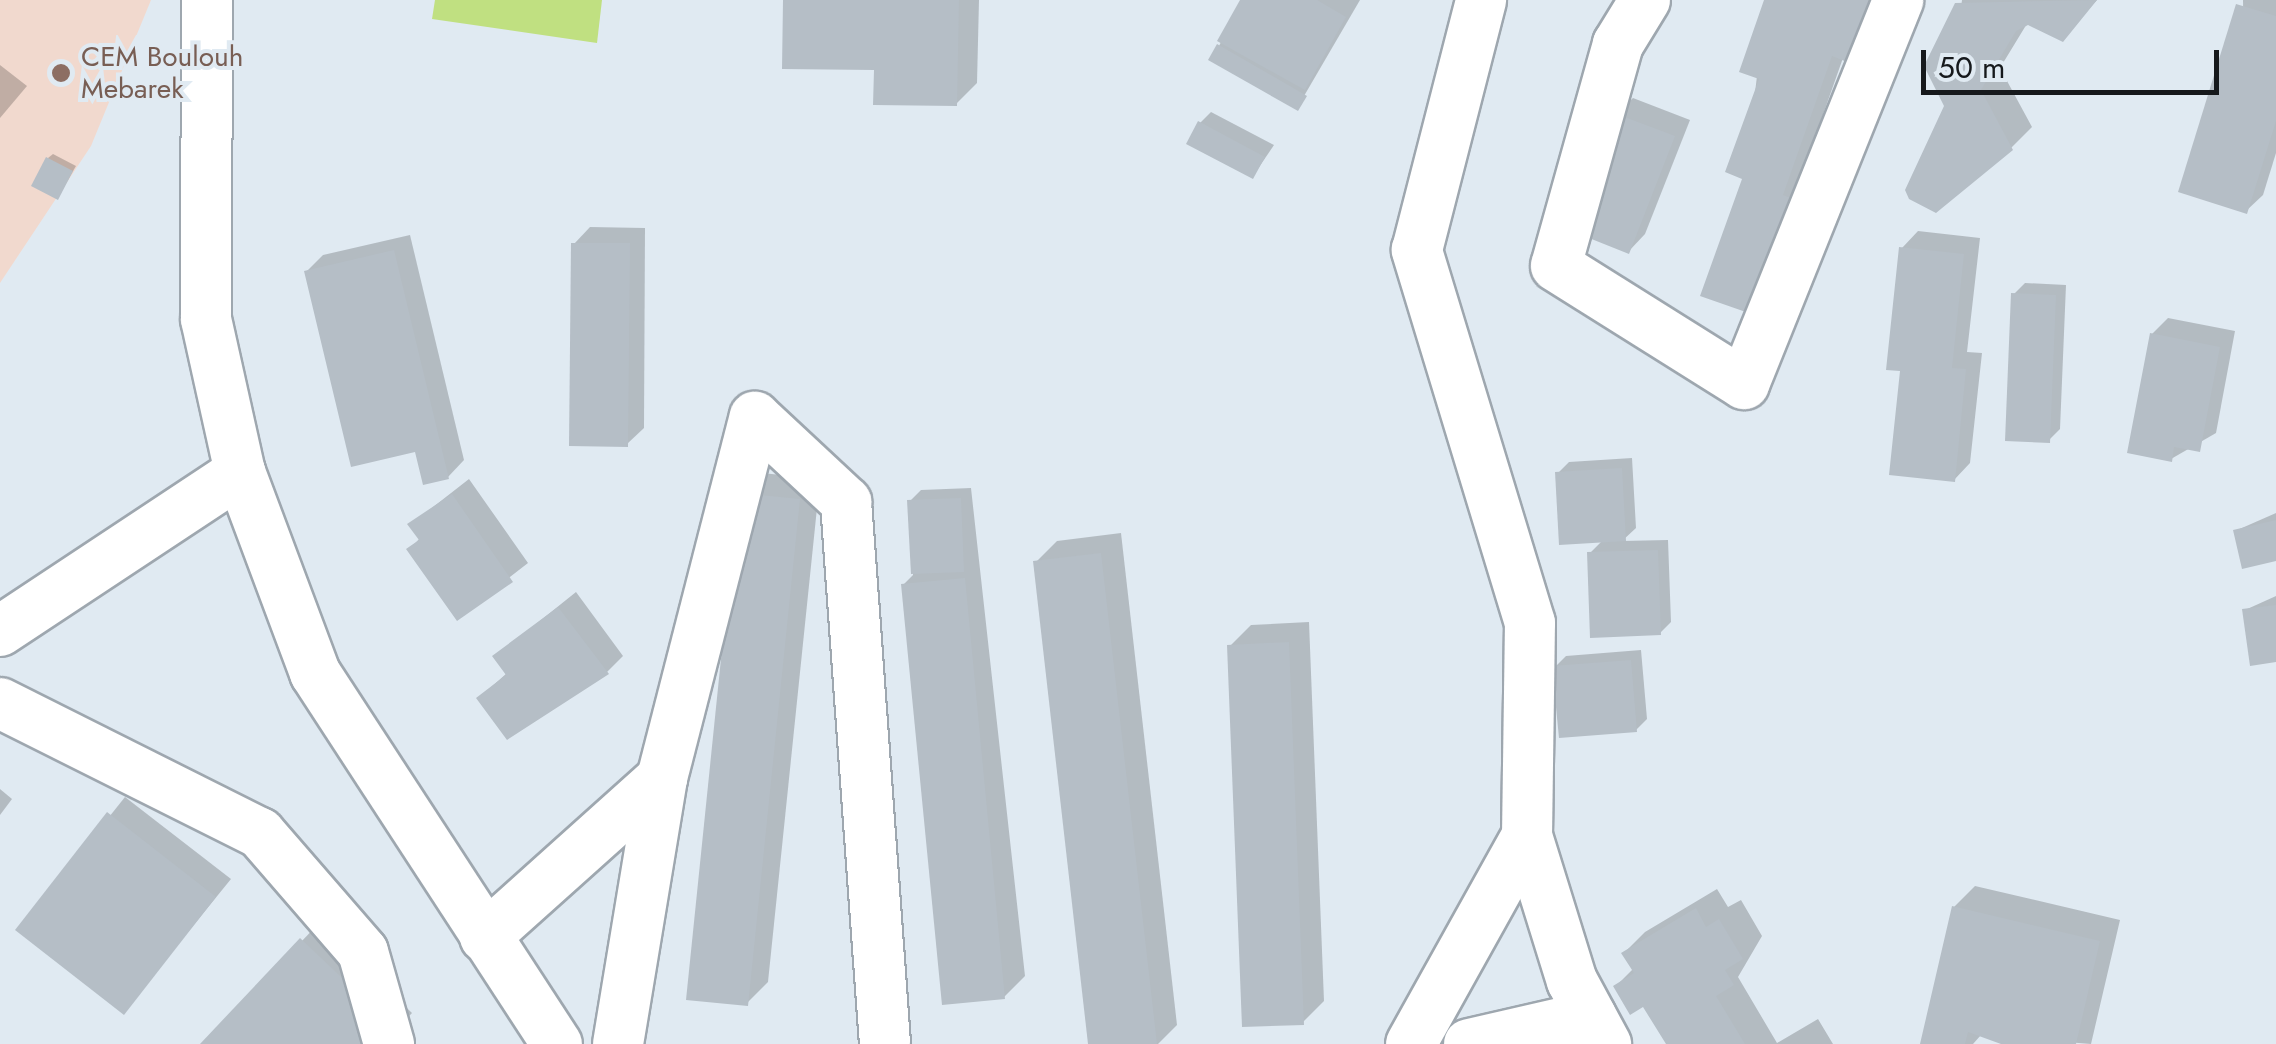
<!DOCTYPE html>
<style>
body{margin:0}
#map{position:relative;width:2276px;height:1044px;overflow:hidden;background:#e0eaf2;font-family:Jost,sans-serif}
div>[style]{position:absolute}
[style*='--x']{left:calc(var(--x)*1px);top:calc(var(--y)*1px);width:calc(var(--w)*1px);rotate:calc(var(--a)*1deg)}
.education>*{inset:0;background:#f1d9ce}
.green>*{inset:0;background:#c0e081}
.shadow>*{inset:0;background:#0003}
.building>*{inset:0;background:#b5bec6}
.roads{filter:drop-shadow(2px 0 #9ea7af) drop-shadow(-2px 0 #9ea7af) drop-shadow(0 2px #9ea7af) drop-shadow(0 -2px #9ea7af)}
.minor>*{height:50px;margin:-25px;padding:0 25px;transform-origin:25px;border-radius:25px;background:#fff}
.dots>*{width:28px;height:28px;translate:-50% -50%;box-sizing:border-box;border:5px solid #e0eaf2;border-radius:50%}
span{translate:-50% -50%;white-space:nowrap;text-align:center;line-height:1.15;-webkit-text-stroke:8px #e0eaf2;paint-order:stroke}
.education-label{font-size:28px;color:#785e54}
.left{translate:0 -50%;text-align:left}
.scale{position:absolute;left:1921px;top:50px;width:298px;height:45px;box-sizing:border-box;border:5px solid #16191c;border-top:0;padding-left:12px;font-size:30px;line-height:35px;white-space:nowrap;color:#16191c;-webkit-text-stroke:8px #e0eaf2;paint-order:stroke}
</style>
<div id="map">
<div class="education">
<div style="clip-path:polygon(0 0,151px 0,91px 146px,0 283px)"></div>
</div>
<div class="green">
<div style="clip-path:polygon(435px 0,602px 0,597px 43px,432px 19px)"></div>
</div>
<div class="shadow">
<div style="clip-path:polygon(785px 0,979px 0,977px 83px,956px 104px,877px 68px)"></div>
<div style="clip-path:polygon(1243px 0,1360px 0,1297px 108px,1219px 46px)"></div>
<div style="clip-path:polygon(1766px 0,1843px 58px,1802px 174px,1784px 294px,1745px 177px)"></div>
<div style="clip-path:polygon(1962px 0,2097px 0,2062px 39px,2028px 22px,2000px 68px,2032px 127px,2011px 148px,1947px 106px)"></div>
<div style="clip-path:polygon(2243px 0,2276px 0,2276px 153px,2263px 195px,2246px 211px)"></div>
<div style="clip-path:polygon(0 65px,27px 86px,0 118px)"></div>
<div style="clip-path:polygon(1633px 98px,1690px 120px,1645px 234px,1629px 251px,1616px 114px)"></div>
<div style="clip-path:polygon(1211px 112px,1274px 145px,1253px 176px,1200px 123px)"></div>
<div style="clip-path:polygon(53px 154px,76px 166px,58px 197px,48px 158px)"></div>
<div style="clip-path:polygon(590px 227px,645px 228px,644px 428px,627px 444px,574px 244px)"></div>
<div style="clip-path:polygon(1918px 231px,1980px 238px,1967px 352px,1982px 353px,1970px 463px,1954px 480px,1902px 369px,1902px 248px)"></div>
<div style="clip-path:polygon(410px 235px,464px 460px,448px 477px,417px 449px,306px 272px,323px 255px)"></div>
<div style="clip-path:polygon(2025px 283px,2066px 285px,2060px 429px,2049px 440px,2014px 294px)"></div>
<div style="clip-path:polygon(2168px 318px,2235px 331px,2216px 433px,2171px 459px,2152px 334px)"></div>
<div style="clip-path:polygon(1632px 458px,1636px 528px,1622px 541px,1668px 540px,1671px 622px,1660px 633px,1590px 553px,1603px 540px,1558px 473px,1569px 462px)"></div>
<div style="clip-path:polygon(762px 473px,820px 479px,768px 982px,747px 1003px,689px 998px)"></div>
<div style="clip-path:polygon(469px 479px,528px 563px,458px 617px,410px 549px,420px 538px,410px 525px)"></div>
<div style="clip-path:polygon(971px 488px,1025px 976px,1004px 997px,903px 585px,913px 575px,910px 501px,921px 490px)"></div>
<div style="clip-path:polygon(2276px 513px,2276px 558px,2235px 531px)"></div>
<div style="clip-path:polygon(1121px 533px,1177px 1025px,1158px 1044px,1091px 1044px,1036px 562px,1057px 541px)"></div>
<div style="clip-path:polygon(576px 592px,623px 656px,607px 672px,479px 698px,507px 673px,495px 657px)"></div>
<div style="clip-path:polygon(2276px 596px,2276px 659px,2245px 610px)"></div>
<div style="clip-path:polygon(1309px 622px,1324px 1001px,1303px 1022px,1230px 646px,1251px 625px)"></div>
<div style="clip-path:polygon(1641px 650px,1647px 719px,1636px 730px,1555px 667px,1566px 656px)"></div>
<div style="clip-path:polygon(0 789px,12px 799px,0 815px)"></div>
<div style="clip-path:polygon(125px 797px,231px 879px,123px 1012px,19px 930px)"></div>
<div style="clip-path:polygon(1975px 886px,2120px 920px,2091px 1044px,1981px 1035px,1973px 1044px,1923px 1044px,1954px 907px)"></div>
<div style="clip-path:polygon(1717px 889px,1728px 907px,1741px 900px,1762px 936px,1738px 977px,1777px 1043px,1818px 1019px,1833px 1044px,1668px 1044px,1644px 1004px,1616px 986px,1634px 968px,1624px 953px,1645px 932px)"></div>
<div style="clip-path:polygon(319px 923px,412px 1013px,383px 1044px,204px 1044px)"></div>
</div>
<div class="building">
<div style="clip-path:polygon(783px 0,959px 0,957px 106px,873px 105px,874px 70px,782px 69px)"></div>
<div style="clip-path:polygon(1240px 0,1317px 0,1346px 17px,1305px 90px,1217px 41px)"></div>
<div style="clip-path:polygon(1764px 0,1875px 0,1852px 64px,1832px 56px,1783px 195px,1804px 203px,1763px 318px,1700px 296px,1742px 179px,1725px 172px,1759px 79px,1739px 72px)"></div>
<div style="clip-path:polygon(2097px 0,2063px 42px,2028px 25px,2016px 31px,1981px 90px,2013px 150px,1936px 213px,1909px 199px,1905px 190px,1944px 106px,1924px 66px,1955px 3px)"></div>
<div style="clip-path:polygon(2236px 4px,2276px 16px,2276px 121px,2247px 214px,2178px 192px)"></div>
<div style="clip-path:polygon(1217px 44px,1307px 96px,1298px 111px,1208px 60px)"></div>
<div style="clip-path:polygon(1614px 113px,1675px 136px,1629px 254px,1569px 230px)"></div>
<div style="clip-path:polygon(1198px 121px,1265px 157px,1253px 179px,1186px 144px)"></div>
<div style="clip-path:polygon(46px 157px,73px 171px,58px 200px,31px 186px)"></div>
<div style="clip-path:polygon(571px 243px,630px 243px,628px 447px,569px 446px)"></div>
<div style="clip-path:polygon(1899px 247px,1964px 254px,1952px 368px,1966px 369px,1955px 482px,1889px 475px,1900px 371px,1886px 370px)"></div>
<div style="clip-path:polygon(394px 250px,449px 479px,423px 485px,415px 452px,351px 467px,304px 271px)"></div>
<div style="clip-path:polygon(2011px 293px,2056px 295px,2050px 443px,2005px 441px)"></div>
<div style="clip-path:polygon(2150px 333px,2220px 347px,2200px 452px,2174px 447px,2172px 462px,2127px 453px)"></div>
<div style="clip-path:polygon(1622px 468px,1626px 541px,1559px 545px,1555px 472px)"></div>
<div style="clip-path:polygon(738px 493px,800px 499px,748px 1006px,686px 1000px)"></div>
<div style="clip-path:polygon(452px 494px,513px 582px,457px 621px,406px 549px,419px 540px,407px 524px)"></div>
<div style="clip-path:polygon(961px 498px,964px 572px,911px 574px,907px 500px)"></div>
<div style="clip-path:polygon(2276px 520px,2276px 561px,2242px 569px,2233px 530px)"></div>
<div style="clip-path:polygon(1658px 550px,1661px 635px,1590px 638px,1587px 552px)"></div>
<div style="clip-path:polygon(1101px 553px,1157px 1044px,1088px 1044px,1033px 561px)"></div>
<div style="clip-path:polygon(965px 578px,1005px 999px,942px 1005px,901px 584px)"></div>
<div style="clip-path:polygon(2276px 605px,2276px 662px,2250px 666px,2242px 609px)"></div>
<div style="clip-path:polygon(558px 607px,609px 674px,507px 740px,476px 698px,506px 675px,492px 656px)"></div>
<div style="clip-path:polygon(1289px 642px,1304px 1025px,1242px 1027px,1227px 645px)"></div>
<div style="clip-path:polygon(1631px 660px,1637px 732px,1559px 738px,1552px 666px)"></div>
<div style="clip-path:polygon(107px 812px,216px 897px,124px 1015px,15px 930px)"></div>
<div style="clip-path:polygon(1952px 906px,2100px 941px,2076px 1044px,2001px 1044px,1968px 1032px,1965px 1044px,1920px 1044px)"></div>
<div style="clip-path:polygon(1696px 908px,1706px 927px,1719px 919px,1743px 959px,1725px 970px,1734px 985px,1716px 996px,1745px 1044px,1666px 1044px,1643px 1007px,1630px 1015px,1613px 986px,1634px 973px,1621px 953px)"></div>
<div style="clip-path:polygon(300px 938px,398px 1031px,385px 1044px,200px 1044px)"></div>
</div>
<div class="roads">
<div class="minor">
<div style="--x:207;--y:0;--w:319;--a:90.2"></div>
<div style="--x:206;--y:319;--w:157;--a:77.5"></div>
<div style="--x:240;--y:472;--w:215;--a:69.5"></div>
<div style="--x:315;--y:673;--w:443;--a:56.9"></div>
<div style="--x:1645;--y:0;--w:52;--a:121.5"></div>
<div style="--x:1618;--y:44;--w:230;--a:105.6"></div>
<div style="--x:1556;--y:266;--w:222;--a:32.1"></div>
<div style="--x:1744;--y:384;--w:414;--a:-68.1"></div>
<div style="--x:0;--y:631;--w:288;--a:-33.5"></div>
<div style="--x:0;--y:703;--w:291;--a:26.6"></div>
<div style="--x:260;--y:833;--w:157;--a:49.1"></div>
<div style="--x:363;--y:952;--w:96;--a:74.2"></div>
<div style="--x:1527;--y:836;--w:152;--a:72.8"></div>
<div style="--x:1572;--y:981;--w:72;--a:61.6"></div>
<div style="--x:485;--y:937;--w:238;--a:-41.9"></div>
<div style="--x:618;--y:1044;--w:270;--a:-80.6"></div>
<div style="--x:662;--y:778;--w:373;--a:-75.6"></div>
<div style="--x:755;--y:417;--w:125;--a:43"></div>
<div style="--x:846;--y:502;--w:543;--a:85.88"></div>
<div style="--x:1411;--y:1044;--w:238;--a:-60.9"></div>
<div style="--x:1527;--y:836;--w:213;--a:-89.2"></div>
<div style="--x:1530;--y:623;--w:390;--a:-106.9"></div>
<div style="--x:1417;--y:250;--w:258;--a:-75.6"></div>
<div style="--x:1469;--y:1044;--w:125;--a:-12.9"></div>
</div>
</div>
<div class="dots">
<div style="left:61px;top:73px;background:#8d6e63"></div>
</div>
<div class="education-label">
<span class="left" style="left:81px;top:73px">CEM Boulouh<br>Mebarek</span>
</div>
<div class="scale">50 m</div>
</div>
